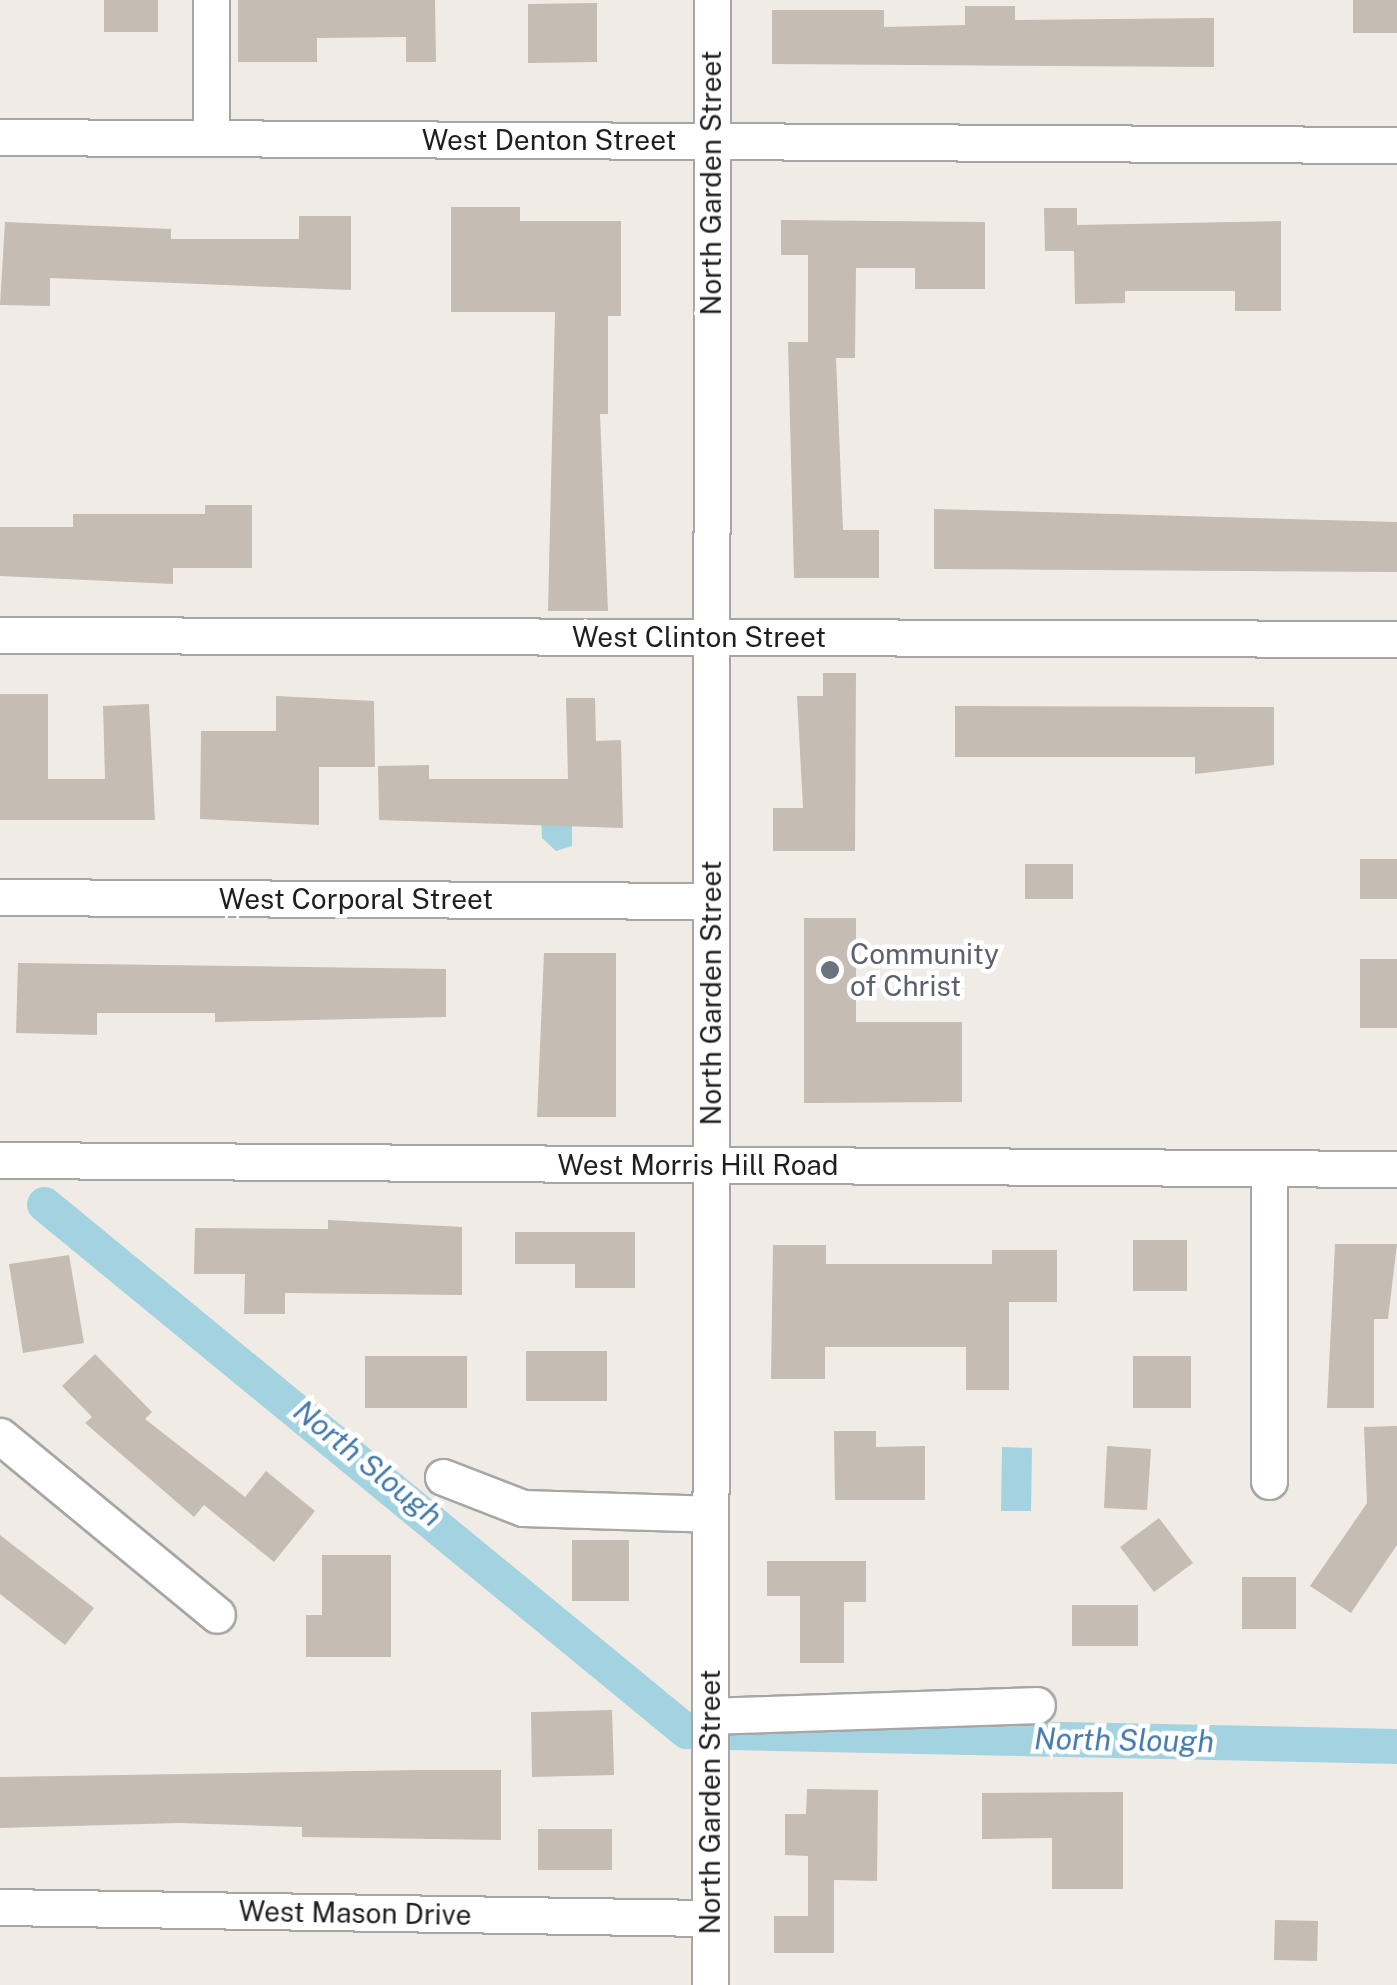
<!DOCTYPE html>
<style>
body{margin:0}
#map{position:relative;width:1397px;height:1985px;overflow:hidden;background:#f0ece5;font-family:"Public Sans",sans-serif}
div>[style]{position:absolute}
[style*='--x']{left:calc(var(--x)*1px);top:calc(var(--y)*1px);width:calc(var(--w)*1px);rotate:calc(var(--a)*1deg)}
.water>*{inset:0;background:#a3d3e0}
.canal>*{height:35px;margin:-17.5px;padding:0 17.5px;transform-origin:17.5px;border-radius:17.5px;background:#a3d3e0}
.building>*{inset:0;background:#c5bcb4}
.roads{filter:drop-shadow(2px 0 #a6a6a6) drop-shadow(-2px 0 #a6a6a6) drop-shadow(0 2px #a6a6a6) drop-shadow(0 -2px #a6a6a6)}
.minor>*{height:35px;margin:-17.5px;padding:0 17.5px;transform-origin:17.5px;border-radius:17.5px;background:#fff}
.dots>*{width:28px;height:28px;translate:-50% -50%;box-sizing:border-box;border:5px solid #fff;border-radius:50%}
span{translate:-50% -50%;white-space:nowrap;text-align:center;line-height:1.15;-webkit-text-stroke:9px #fff;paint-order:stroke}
.street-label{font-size:28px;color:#1f1f1f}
.worship-label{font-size:28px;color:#5b616d}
.left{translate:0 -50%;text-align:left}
.water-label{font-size:30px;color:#437aac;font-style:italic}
</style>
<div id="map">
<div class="water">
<div style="clip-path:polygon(540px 802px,572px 825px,572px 846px,556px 851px,542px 838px)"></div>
<div style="clip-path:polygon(1002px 1447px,1032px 1448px,1031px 1511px,1001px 1511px)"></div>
</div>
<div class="canal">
<div style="--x:44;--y:1204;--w:831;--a:39.38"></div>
<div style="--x:731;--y:1732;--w:666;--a:1.2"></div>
</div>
<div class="building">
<div style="clip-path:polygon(104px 0,158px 0,158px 32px,104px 32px)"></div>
<div style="clip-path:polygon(238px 0,435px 0,436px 62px,406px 62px,406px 37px,317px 38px,317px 62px,238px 62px)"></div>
<div style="clip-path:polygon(1353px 0,1397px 0,1397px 33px,1353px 33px)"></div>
<div style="clip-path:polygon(597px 3px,597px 62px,528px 63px,528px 4px)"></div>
<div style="clip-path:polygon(965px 6px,1015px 6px,1015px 20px,1214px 18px,1214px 67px,772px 64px,772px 10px,884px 10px,884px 27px,965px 25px)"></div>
<div style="clip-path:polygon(451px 207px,520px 207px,520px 221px,621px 221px,621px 316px,608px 316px,608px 414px,600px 414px,608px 611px,548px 611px,555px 312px,451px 312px)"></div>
<div style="clip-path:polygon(1044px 208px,1077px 208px,1077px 225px,1281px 221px,1281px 311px,1235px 311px,1235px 291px,1125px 291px,1125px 303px,1075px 304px,1074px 251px,1045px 251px)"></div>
<div style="clip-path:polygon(299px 216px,351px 216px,351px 290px,50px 278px,50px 306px,0 305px,5px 222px,171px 229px,171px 239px,299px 239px)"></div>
<div style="clip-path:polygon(781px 220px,985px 222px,985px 289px,915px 289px,915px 268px,856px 268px,855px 358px,836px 358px,843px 530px,879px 530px,879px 578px,794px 578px,788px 342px,808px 342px,808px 255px,781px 255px)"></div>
<div style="clip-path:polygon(205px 505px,252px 505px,252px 568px,173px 568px,173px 584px,0 576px,0 527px,73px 527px,73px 514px,205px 514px)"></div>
<div style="clip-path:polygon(934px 509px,1397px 522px,1397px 572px,934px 569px)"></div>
<div style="clip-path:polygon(823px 673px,856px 673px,855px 851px,773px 851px,773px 808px,803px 808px,797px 696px,823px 696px)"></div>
<div style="clip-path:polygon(0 694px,48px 694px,48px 779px,105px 779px,103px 706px,149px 704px,155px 820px,0 820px)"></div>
<div style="clip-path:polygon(276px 696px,374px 701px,375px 767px,319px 767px,319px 825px,200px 819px,201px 731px,276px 731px)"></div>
<div style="clip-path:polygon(566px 698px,595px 698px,596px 741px,621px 740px,623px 828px,379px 820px,378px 766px,429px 765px,429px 779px,568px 779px)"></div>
<div style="clip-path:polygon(955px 706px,1274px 707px,1274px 765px,1195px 774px,1195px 757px,955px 757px)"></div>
<div style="clip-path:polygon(1360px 859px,1397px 859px,1397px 899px,1360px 899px)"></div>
<div style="clip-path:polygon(1025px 864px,1073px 864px,1073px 899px,1025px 899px)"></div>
<div style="clip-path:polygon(804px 918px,856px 918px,856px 1022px,962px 1022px,962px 1102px,804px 1103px)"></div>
<div style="clip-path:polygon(544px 953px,616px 953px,616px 1117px,537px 1117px)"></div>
<div style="clip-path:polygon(1360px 959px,1397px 959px,1397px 1028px,1360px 1028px)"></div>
<div style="clip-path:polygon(18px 963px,446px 969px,446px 1017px,215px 1022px,215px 1013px,97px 1013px,97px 1035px,16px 1033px)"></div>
<div style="clip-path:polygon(328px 1220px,462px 1227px,462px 1295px,285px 1293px,285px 1314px,244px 1314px,245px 1274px,194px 1274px,195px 1228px,328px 1229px)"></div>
<div style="clip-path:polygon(515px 1232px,635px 1232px,635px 1288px,575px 1288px,575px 1264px,515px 1264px)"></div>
<div style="clip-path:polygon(1133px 1240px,1187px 1240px,1187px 1291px,1133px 1291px)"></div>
<div style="clip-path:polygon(1335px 1244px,1397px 1244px,1388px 1319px,1374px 1319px,1374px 1408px,1327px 1408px)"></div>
<div style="clip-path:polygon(773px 1245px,826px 1245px,826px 1264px,992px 1264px,992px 1250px,1057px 1250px,1057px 1302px,1009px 1302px,1009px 1390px,966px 1390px,966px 1347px,825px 1347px,825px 1379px,771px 1379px)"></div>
<div style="clip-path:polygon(69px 1255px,84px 1343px,23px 1353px,9px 1264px)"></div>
<div style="clip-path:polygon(526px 1351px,607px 1351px,607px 1401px,526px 1401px)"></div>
<div style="clip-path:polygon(95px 1354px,152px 1412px,145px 1419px,245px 1497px,266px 1471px,315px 1511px,274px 1562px,204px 1505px,194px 1517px,85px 1423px,92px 1417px,62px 1386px)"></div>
<div style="clip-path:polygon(365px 1356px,467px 1356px,467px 1408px,365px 1408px)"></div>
<div style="clip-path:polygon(1133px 1356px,1191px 1356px,1191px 1408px,1133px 1408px)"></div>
<div style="clip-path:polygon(1397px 1426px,1397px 1545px,1351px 1613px,1310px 1586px,1367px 1503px,1364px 1427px)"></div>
<div style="clip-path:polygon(834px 1431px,876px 1431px,876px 1447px,925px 1446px,925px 1500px,835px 1500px)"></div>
<div style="clip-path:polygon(1107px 1446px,1151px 1449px,1147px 1510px,1104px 1508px)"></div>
<div style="clip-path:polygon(1159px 1518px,1193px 1563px,1154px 1592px,1120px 1547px)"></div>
<div style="clip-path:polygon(0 1535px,94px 1608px,65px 1645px,0 1594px)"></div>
<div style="clip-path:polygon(572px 1540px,629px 1540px,629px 1601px,572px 1601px)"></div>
<div style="clip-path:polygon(322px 1555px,391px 1555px,391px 1657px,306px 1657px,306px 1615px,322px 1615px)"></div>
<div style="clip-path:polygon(767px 1561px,866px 1561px,866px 1602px,844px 1602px,844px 1663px,800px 1663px,800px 1596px,767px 1596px)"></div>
<div style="clip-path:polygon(1242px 1577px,1296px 1577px,1296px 1629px,1242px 1629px)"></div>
<div style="clip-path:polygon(1072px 1605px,1138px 1605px,1138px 1646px,1072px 1646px)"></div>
<div style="clip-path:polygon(612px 1710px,614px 1775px,532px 1777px,531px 1712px)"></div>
<div style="clip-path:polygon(420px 1770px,501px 1770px,501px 1840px,302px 1837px,302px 1827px,180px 1823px,0 1828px,0 1777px)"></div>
<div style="clip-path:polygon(807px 1789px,878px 1790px,877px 1881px,834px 1880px,834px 1953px,774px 1953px,774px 1916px,808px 1916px,808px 1856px,785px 1855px,785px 1814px,806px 1814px)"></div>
<div style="clip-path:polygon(1123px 1792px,1123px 1889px,1052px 1889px,1052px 1838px,982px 1839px,982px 1793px)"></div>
<div style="clip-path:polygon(538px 1829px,612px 1829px,612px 1870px,538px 1870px)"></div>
<div style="clip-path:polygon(1275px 1920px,1318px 1921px,1317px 1961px,1274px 1960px)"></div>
</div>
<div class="roads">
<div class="minor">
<div style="--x:211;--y:0;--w:138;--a:90"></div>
<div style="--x:0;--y:137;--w:1397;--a:0.33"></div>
<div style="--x:0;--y:635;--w:1397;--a:0.16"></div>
<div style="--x:0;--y:897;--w:711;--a:0.32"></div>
<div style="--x:0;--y:1160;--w:1397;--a:0.37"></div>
<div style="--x:1269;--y:1168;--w:313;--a:90"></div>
<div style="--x:0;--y:1436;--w:281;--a:39.5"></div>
<div style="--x:443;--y:1477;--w:86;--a:21.2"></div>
<div style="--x:523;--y:1508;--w:186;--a:1.8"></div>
<div style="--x:710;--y:1716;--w:327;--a:-1.9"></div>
<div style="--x:0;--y:1907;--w:710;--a:0.89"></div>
<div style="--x:710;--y:1985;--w:1985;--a:-89.94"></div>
</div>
</div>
<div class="dots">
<div style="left:830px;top:970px;background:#6b7280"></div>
</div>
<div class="street-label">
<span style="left:549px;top:140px">West Denton Street</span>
<span style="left:711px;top:183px;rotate:-90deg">North Garden Street</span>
<span style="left:699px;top:637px">West Clinton Street</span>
<span style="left:356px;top:899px">West Corporal Street</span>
<span style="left:711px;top:993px;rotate:-90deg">North Garden Street</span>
<span style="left:698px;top:1165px">West Morris Hill Road</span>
<span style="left:710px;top:1802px;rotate:-90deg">North Garden Street</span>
<span style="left:355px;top:1913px;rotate:1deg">West Mason Drive</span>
</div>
<div class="worship-label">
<span class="left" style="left:850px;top:970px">Community<br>of Christ</span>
</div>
<div class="water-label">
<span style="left:368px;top:1463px;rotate:39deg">North Slough</span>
<span style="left:1124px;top:1740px;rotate:1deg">North Slough</span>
</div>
</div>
